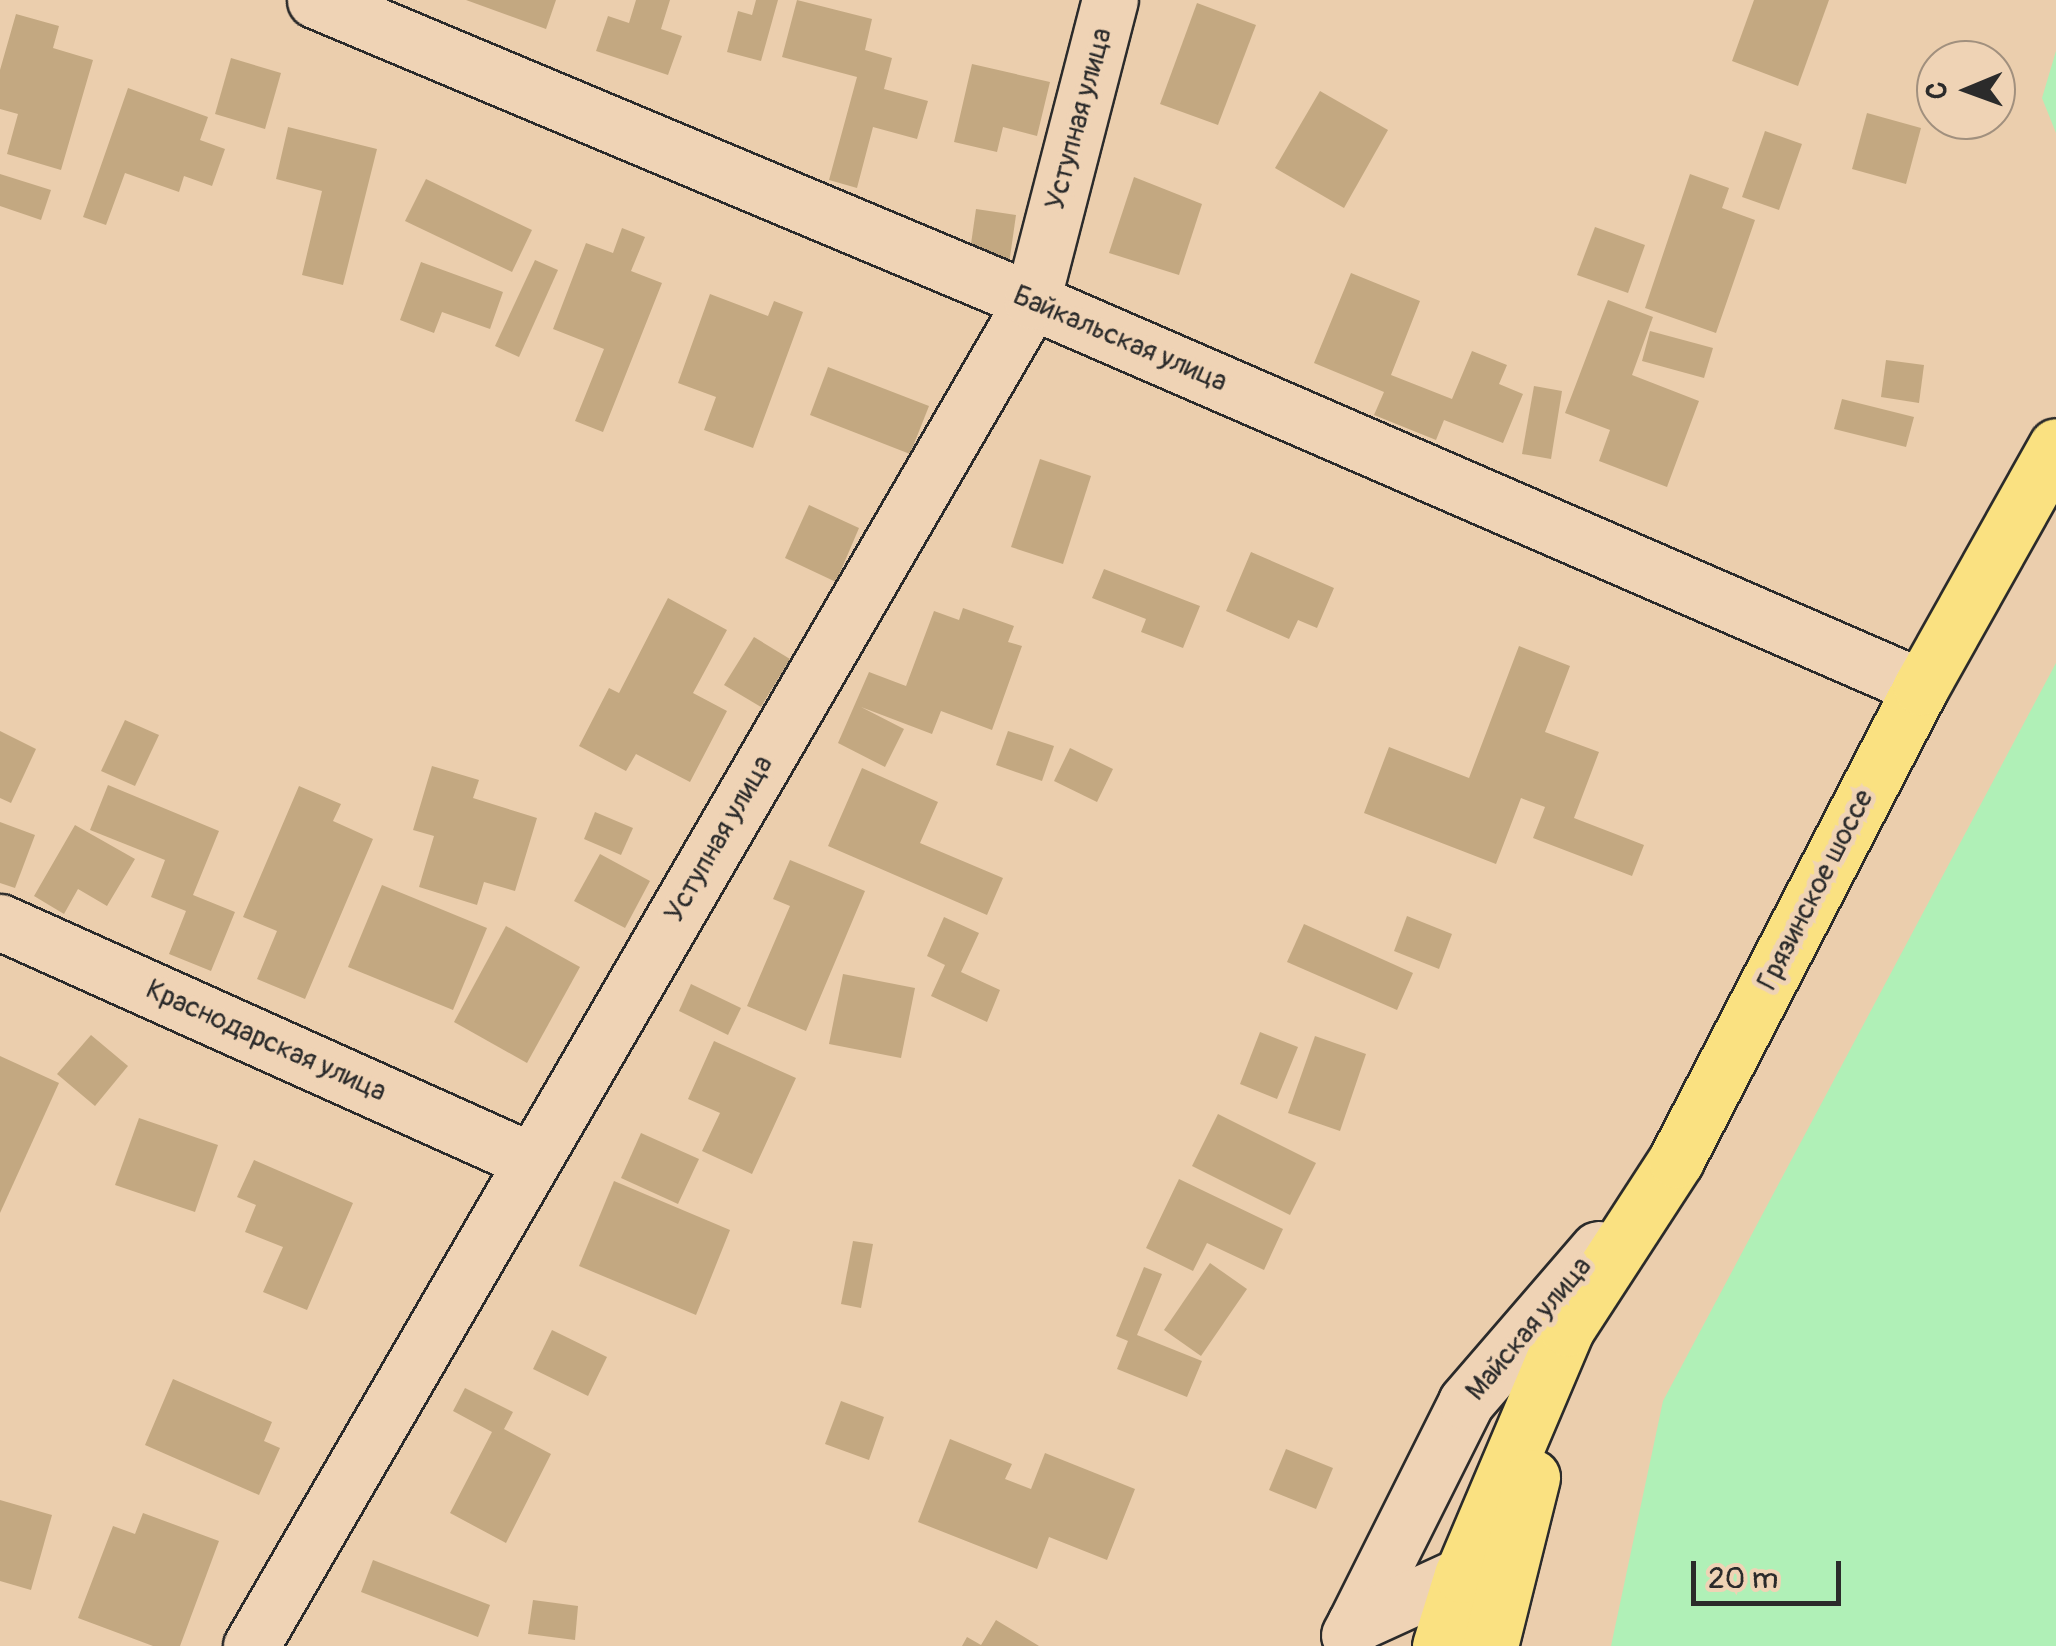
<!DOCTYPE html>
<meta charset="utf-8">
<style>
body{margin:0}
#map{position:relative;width:2056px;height:1646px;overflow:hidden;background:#ebcead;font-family:Pangolin,sans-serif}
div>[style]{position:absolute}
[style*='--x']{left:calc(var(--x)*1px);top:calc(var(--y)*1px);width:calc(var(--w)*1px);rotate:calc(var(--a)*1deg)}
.green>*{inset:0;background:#b0f0b7}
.building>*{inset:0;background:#c3a881}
.roads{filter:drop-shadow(2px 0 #2b2b2b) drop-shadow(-2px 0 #2b2b2b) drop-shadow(0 2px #2b2b2b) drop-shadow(0 -2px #2b2b2b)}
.minor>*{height:55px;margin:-27.5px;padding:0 27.5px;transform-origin:27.5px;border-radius:27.5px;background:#efd3b5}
.major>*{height:55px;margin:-27.5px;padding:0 27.5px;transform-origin:27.5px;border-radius:27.5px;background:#fae181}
span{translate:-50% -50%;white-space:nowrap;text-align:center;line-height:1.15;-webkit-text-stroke:10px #efd3b5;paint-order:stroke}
.street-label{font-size:28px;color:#2b2b2b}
.north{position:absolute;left:1916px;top:40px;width:100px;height:100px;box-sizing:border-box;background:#efd3b5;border:2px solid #a1907e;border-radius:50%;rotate:269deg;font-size:28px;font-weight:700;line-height:40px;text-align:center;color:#2b2b2b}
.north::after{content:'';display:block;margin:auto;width:35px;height:45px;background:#2b2b2b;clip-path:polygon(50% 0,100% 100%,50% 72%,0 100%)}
.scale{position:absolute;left:1691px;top:1561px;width:150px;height:45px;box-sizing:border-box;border:5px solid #2b2b2b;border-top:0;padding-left:12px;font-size:30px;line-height:35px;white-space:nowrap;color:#2b2b2b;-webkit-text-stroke:8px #efd3b5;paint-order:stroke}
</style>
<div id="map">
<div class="green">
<div style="clip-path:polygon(2056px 51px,2056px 133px,2042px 98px)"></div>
<div style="clip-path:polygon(2056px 663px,2056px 1646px,1611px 1646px,1663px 1401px)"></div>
</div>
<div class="building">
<div style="clip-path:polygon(466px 0,556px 0,546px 29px)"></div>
<div style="clip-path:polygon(636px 0,670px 0,661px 29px,682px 36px,668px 75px,596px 51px,608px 16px,629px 23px)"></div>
<div style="clip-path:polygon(756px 0,778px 0,761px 61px,727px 52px,738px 11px,752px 15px)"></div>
<div style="clip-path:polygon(797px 0,872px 19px,865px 50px,892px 58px,884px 89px,928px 101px,917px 139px,873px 127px,857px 188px,829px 180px,857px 77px,782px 57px)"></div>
<div style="clip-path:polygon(1754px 0,1829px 0,1798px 86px,1732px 61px)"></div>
<div style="clip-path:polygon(1197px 3px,1256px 25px,1218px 125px,1160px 104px)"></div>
<div style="clip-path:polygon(16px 14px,59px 26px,53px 48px,93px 60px,61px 170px,7px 154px,18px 114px,0 109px,0 70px)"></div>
<div style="clip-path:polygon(231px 58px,281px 73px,265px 129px,215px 114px)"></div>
<div style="clip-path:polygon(972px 64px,1050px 82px,1037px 136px,1003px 127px,997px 152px,954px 142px)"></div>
<div style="clip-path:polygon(128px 88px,208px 117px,200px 140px,225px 149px,212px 186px,184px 176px,179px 192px,125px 173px,106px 225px,83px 217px)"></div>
<div style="clip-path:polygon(1320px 91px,1388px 130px,1344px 208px,1275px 168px)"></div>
<div style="clip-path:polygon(1867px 113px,1921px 128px,1906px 184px,1852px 169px)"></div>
<div style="clip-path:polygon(288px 127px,377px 149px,343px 285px,302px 275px,322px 191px,276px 179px)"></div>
<div style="clip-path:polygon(1765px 131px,1802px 144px,1779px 210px,1742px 197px)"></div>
<div style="clip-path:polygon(0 174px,51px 190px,41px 220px,0 206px)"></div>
<div style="clip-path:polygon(1690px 174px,1729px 188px,1722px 208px,1755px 220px,1716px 333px,1645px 308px)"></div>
<div style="clip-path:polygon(1134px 177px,1202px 204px,1179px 275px,1109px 253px)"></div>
<div style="clip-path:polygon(426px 179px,532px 230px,512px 272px,405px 221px)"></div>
<div style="clip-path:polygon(976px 209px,1016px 215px,1009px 264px,969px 258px)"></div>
<div style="clip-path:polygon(1595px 227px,1645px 245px,1628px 293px,1577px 275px)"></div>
<div style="clip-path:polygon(622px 228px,645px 237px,631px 271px,662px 283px,603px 432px,575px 421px,604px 349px,553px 329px,586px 243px,613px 253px)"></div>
<div style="clip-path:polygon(535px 260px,558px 270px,519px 357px,495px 346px)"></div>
<div style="clip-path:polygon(421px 262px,503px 292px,490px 329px,442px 312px,434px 333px,400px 320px)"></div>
<div style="clip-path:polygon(1351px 273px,1420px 301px,1391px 375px,1452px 399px,1472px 351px,1507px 365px,1499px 384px,1523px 394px,1503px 443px,1444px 420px,1436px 440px,1374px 415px,1384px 392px,1314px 363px)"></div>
<div style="clip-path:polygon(710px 294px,768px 316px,774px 301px,803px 312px,753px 448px,704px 430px,716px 397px,678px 383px)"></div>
<div style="clip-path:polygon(1608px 300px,1653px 317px,1632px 375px,1699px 401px,1667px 487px,1599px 461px,1610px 430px,1565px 413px)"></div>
<div style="clip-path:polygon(1650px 331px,1713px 348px,1704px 378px,1642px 361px)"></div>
<div style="clip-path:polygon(1886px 360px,1924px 365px,1919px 403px,1881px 397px)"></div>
<div style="clip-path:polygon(828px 367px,929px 406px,910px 454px,810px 415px)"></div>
<div style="clip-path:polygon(1534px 386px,1562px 391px,1551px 459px,1522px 454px)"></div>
<div style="clip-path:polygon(1842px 399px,1914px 417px,1906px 447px,1834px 429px)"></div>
<div style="clip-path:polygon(1040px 459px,1091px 476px,1063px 564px,1011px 547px)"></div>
<div style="clip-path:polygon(809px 505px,859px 528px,836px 582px,785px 558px)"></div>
<div style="clip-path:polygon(1251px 552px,1334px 588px,1317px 628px,1298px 620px,1289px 639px,1226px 611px)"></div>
<div style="clip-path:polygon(1104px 569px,1200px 606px,1183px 648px,1141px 632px,1146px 619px,1092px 598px)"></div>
<div style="clip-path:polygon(668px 598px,727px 630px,693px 693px,727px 711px,690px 782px,636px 754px,626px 771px,579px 746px,609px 688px,619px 693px)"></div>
<div style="clip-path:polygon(963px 608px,1014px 626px,1008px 642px,1022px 646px,992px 730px,941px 711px,932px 734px,861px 707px,904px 729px,885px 767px,838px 743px,869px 672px,906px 686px,934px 611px,959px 620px)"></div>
<div style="clip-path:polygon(754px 637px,790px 659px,761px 707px,724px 685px)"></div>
<div style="clip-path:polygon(1519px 646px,1570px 666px,1545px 732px,1599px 752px,1574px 818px,1644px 845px,1632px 876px,1533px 838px,1545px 807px,1521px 798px,1496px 864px,1364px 813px,1389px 747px,1469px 778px)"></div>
<div style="clip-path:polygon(125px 720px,159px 735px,135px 786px,101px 771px)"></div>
<div style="clip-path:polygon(0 731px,36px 749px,11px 803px,0 798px)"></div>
<div style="clip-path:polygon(1008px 731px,1054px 746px,1042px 781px,996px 765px)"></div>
<div style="clip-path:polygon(1070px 748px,1113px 769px,1097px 802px,1054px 781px)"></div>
<div style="clip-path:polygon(432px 766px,479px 780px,473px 798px,537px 818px,515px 891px,484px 882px,477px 905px,419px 887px,434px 836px,413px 830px)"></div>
<div style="clip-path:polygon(862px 768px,938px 802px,920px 843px,1003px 878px,987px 915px,828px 846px)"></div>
<div style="clip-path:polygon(108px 785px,219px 831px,193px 895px,235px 912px,211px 971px,169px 954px,186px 911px,151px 897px,165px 860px,90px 830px)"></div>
<div style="clip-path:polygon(299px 786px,341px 804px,333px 821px,373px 839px,305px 999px,257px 979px,277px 931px,243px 917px)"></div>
<div style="clip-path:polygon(595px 812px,633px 828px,621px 855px,584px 839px)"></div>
<div style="clip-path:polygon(0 822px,35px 835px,15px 888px,0 883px)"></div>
<div style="clip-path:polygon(75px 825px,135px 859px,107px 906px,78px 889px,64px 914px,34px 896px)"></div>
<div style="clip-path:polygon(600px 854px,650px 881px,625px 928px,574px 901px)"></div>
<div style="clip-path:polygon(790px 860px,865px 891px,806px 1031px,747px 1006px,790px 906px,773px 899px)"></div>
<div style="clip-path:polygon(382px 885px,487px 928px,453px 1010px,348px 967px)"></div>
<div style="clip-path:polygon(1407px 916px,1452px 934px,1439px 969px,1394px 951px)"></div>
<div style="clip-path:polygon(944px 917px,979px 933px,961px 972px,1000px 990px,987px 1022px,931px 996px,945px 965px,927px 956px)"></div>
<div style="clip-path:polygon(1304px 924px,1413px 973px,1397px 1010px,1287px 962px)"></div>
<div style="clip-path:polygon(506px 926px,580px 967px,527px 1063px,454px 1022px)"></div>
<div style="clip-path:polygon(843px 974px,915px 988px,901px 1058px,829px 1044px)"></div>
<div style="clip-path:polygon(691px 984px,741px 1008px,728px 1035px,679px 1011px)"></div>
<div style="clip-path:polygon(1260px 1032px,1298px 1047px,1277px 1099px,1240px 1084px)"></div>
<div style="clip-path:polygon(91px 1035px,128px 1066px,95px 1106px,57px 1074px)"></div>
<div style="clip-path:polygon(1315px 1036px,1366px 1054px,1340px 1131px,1288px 1113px)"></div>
<div style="clip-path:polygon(714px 1041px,796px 1078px,752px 1174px,702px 1151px,720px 1113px,688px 1099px)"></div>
<div style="clip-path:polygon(0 1056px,59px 1083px,0 1213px)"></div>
<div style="clip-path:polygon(1218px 1114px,1316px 1163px,1290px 1215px,1192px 1166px)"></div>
<div style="clip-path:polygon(139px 1118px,218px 1145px,195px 1212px,115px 1185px)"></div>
<div style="clip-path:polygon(641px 1133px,699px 1159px,678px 1204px,621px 1178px)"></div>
<div style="clip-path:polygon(254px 1160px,353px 1203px,307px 1310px,263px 1292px,283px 1247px,245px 1232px,256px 1205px,237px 1197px)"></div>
<div style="clip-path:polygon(1179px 1179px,1283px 1229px,1264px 1270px,1207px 1243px,1193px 1271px,1146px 1248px)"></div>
<div style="clip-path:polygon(614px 1181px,730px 1230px,696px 1315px,579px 1266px)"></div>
<div style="clip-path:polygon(853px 1241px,873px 1244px,861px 1308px,841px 1304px)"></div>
<div style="clip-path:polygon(1210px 1263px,1247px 1289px,1201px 1356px,1164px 1330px)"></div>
<div style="clip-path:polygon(1144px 1267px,1162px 1274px,1137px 1335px,1202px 1361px,1187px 1397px,1117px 1369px,1128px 1341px,1116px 1336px)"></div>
<div style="clip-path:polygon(552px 1330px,607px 1357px,588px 1396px,533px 1369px)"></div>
<div style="clip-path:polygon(173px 1379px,272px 1422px,264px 1441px,280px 1448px,259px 1495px,145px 1445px)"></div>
<div style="clip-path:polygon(465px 1388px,513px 1412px,504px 1429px,551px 1454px,506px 1543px,450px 1513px,492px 1432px,453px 1411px)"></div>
<div style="clip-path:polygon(841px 1401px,884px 1417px,869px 1460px,825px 1444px)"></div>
<div style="clip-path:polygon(950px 1439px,1012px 1464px,1005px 1479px,1031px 1489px,1045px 1453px,1135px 1489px,1107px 1560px,1049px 1537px,1037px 1569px,918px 1522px)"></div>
<div style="clip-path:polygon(1286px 1449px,1333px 1468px,1316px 1509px,1269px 1490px)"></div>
<div style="clip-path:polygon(0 1500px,52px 1515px,31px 1590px,0 1581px)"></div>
<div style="clip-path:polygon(143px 1513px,219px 1541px,180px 1646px,153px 1646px,78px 1618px,113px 1526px,135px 1534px)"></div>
<div style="clip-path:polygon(373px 1560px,490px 1605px,478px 1637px,361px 1592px)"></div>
<div style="clip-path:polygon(533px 1600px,578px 1606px,575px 1640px,528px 1634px)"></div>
<div style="clip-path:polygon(996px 1620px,1039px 1646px,962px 1646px,967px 1637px,981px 1645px)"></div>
</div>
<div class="roads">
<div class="minor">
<div style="--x:315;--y:0;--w:778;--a:22.77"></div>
<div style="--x:1032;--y:301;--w:969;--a:23.47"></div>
<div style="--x:0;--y:922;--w:583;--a:24.19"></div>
<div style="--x:1355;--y:1624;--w:248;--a:-63.4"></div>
<div style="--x:1466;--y:1402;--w:202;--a:-49.2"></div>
<div style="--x:1349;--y:1635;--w:13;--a:-61"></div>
<div style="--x:1355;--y:1624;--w:118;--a:-24.6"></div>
<div style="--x:251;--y:1646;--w:1555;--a:-59.86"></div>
<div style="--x:1032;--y:301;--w:311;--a:-75.5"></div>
</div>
<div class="major">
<div style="--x:1440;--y:1646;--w:74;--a:-72.8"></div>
<div style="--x:1462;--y:1575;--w:268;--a:-67"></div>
<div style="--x:1567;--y:1328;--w:200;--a:-57"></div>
<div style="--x:1676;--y:1160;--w:533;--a:-62.62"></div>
<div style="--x:1921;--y:687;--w:276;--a:-60.7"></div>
<div style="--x:1490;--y:1646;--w:174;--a:-76"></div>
</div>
</div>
<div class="street-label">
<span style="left:1079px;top:119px;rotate:-75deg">Уступная улица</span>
<span style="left:1120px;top:339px;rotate:23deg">Байкальская улица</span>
<span style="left:719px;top:839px;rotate:-60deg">Уступная улица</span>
<span style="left:1816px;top:890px;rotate:-63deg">Грязинское шоссе</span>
<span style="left:266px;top:1041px;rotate:24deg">Краснодарская улица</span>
<span style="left:1529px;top:1329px;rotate:-50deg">Майская улица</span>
</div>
<div class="north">С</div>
<div class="scale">20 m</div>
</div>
